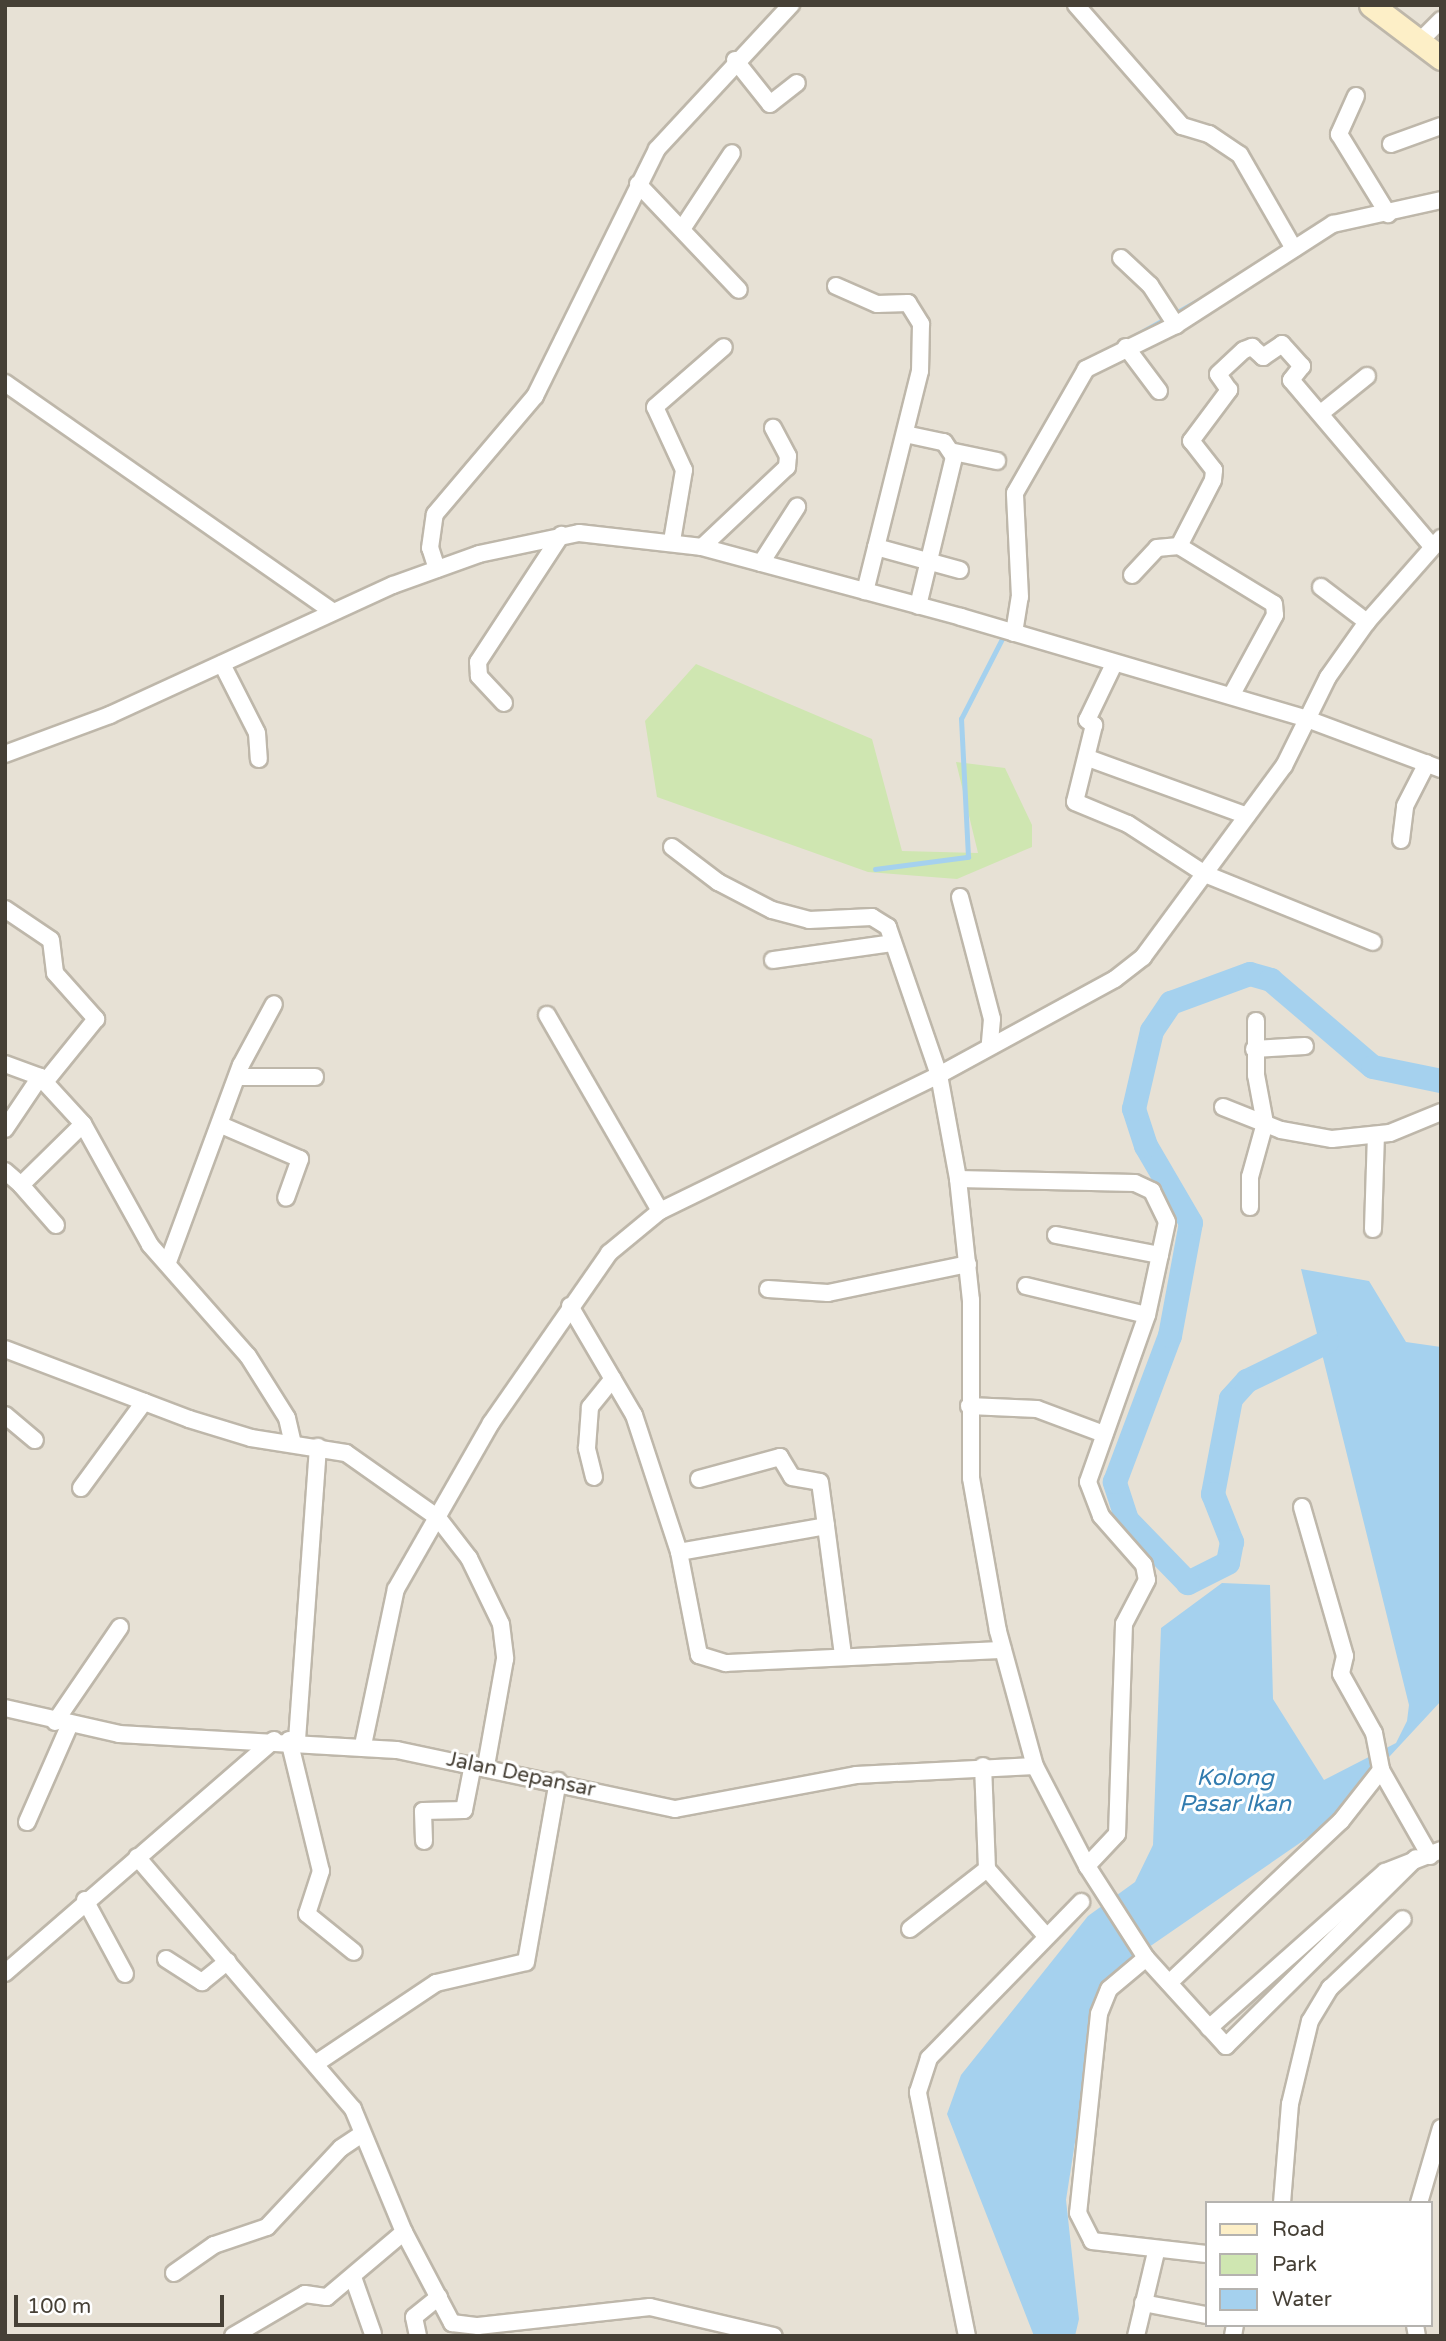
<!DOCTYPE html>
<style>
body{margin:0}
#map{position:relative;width:1446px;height:2341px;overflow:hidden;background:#f3efe7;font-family:"Varela Round",sans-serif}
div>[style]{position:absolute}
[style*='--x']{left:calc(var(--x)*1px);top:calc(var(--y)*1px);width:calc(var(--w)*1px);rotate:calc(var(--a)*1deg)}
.residential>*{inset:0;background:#e7e1d5}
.green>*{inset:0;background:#cfe6b1}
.water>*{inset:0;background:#a5d1ee}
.stream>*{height:4.5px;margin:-2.25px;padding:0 2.25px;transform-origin:2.25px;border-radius:2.25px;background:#a5d1ee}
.river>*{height:24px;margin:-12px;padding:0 12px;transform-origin:12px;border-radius:12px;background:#a5d1ee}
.roads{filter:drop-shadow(2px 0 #beb7aa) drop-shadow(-2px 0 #beb7aa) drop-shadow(0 2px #beb7aa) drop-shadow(0 -2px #beb7aa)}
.minor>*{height:16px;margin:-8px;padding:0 8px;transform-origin:8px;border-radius:8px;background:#fff}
.secondary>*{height:23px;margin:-11.5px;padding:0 11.5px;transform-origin:11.5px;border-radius:11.5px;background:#fdefc7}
span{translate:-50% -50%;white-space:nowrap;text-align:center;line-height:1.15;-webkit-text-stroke:6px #fff;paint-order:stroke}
.street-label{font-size:21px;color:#464036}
.water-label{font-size:23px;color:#327caf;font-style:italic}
.frame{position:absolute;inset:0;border:7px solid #464036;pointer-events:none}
.legend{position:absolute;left:1205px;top:2201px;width:228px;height:126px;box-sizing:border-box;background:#fff;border:2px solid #b5b3af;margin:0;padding:9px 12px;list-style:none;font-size:21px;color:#464036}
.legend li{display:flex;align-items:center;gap:14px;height:35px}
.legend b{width:35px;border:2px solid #b5b3af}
.scale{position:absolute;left:14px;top:2295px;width:210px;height:32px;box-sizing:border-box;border:4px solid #464036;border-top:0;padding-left:9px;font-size:21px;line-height:24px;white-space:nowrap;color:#464036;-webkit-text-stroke:5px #fff;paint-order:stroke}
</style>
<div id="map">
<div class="residential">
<div style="clip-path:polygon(evenodd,5px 5px,1441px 5px,1441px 2336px,5px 2336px,5px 5px,1206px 2203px,1430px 2203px,1430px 2325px,1206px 2325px,1206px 2203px)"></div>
</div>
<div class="green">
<div style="clip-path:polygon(696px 664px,872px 739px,902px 851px,978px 853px,956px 762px,1005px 768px,1032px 825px,1032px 847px,957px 879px,868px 872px,657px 797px,645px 721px)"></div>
</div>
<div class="water">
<div style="clip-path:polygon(1301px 1269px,1369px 1281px,1406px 1342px,1441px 1347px,1441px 1701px,1326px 1825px,1136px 1956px,1098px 1995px,1066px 2200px,1079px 2319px,1075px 2336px,1034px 2336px,947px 2114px,961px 2075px,1088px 1916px,1135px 1882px,1153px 1845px,1161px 1628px,1222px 1583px,1270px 1585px,1273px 1699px,1324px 1780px,1396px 1743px,1407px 1721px,1409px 1705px)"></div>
</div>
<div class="stream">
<div style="--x:1079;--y:367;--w:154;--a:-29.2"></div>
<div style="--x:875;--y:869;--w:94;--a:-7.4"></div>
<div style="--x:968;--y:857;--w:138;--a:-92.9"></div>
<div style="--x:961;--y:719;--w:97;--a:-62.9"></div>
</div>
<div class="river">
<div style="--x:1327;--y:1342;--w:89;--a:154"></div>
<div style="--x:1247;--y:1381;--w:24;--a:132"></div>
<div style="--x:1231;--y:1399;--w:97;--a:100.7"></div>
<div style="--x:1213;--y:1494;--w:52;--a:68.4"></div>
<div style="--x:1232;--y:1542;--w:21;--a:101"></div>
<div style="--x:1228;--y:1563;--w:45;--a:153.4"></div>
<div style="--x:1188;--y:1583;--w:88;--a:-134.1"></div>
<div style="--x:1127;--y:1520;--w:40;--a:-108"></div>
<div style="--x:1115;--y:1482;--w:156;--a:-69.4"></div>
<div style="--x:1170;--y:1336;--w:115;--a:-79.5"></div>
<div style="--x:1191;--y:1223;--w:89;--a:-120.3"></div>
<div style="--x:1146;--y:1146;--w:39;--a:-108"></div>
<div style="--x:1134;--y:1109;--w:80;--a:-77"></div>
<div style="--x:1152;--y:1031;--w:34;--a:-56"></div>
<div style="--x:1171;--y:1003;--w:84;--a:-20.2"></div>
<div style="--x:1250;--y:974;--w:22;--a:16"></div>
<div style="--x:1271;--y:980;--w:134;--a:40.5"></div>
<div style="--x:1373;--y:1067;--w:69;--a:11.6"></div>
</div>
<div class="roads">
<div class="minor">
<div style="--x:1076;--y:5;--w:161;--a:48.8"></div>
<div style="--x:1182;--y:126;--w:28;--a:17"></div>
<div style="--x:1209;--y:134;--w:37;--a:34"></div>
<div style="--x:1240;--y:155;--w:108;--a:60.1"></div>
<div style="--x:1419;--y:42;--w:31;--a:-45"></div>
<div style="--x:735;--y:60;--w:56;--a:51.5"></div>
<div style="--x:770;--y:104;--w:34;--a:-38"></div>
<div style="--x:1356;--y:96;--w:42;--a:114.1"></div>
<div style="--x:1339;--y:134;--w:94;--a:58.5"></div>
<div style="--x:1391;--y:144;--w:53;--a:-19.8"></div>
<div style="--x:638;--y:184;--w:146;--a:46.4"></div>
<div style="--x:684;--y:226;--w:87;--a:-56.7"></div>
<div style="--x:1121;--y:258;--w:40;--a:43"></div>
<div style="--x:1150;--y:285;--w:48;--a:57"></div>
<div style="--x:836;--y:286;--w:45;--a:23.7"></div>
<div style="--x:877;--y:304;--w:31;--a:-2"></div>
<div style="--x:908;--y:303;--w:25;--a:58"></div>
<div style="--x:921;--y:324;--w:47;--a:91.2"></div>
<div style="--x:920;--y:371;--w:227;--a:104"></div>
<div style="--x:1126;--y:347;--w:55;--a:53.1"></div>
<div style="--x:5;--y:383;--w:399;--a:34.9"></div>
<div style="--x:1321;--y:413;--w:59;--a:-38.8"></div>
<div style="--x:905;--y:434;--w:40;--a:12"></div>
<div style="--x:944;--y:442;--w:18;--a:56"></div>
<div style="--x:954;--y:457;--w:153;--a:103.6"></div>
<div style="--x:954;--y:452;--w:44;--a:11.8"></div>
<div style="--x:672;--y:541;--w:72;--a:-80.4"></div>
<div style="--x:684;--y:470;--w:69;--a:-114.7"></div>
<div style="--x:655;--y:407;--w:91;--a:-41"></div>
<div style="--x:1179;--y:546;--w:74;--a:-62.7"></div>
<div style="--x:1213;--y:480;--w:10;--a:-84"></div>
<div style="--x:1214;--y:470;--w:37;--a:-128"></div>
<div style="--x:1191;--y:441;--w:64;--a:-53.3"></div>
<div style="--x:1229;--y:390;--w:19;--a:-125"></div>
<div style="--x:1218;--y:374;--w:35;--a:-43"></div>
<div style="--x:1244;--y:350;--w:9;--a:-21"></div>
<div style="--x:1252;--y:347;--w:15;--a:42"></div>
<div style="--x:1263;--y:357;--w:23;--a:-34"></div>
<div style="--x:1282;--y:344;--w:30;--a:48"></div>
<div style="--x:1302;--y:366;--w:18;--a:128"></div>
<div style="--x:1291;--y:380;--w:218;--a:49.7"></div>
<div style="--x:702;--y:547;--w:117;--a:-43.3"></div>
<div style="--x:787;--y:467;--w:11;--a:-85"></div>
<div style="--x:788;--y:456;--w:32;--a:-118"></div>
<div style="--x:876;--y:547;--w:87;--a:15.3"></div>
<div style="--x:761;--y:563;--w:67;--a:-57.3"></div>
<div style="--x:437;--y:569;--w:22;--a:-108"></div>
<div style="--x:430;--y:548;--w:34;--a:-82"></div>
<div style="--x:435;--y:514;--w:155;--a:-49.7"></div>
<div style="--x:535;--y:396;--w:275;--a:-63.7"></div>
<div style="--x:657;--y:149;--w:197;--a:-47.1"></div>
<div style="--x:1132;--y:575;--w:37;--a:-47"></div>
<div style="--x:1157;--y:548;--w:22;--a:-5"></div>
<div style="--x:1179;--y:546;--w:111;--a:31.4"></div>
<div style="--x:1274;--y:604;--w:11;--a:85"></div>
<div style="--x:1275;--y:615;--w:92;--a:118.5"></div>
<div style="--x:1321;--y:587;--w:58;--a:37.3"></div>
<div style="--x:1014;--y:633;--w:36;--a:-81"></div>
<div style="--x:1020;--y:597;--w:104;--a:-92.8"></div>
<div style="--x:1015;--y:493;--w:143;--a:-60.2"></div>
<div style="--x:1086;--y:369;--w:100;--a:-26.1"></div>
<div style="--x:1176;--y:325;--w:187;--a:-32.8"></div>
<div style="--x:1333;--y:224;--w:111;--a:-12.5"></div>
<div style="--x:222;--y:664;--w:77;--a:63.1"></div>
<div style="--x:257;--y:733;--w:26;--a:86"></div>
<div style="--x:1114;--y:664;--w:62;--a:115.7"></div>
<div style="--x:1087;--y:720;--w:9;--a:36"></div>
<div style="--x:1094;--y:725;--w:79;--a:103.9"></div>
<div style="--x:1075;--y:802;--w:57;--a:22.5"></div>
<div style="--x:1128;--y:824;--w:92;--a:33"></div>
<div style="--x:1205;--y:874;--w:181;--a:22"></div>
<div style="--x:504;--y:703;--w:37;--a:-133"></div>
<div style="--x:479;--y:676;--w:14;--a:-94"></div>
<div style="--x:478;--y:662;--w:152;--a:-56.8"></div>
<div style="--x:5;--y:754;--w:112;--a:-20.4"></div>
<div style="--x:110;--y:715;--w:311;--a:-24.7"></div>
<div style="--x:393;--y:585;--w:91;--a:-19.8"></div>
<div style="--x:479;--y:554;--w:102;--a:-11.9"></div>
<div style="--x:579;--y:533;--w:124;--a:6.5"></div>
<div style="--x:702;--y:547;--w:268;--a:15.1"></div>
<div style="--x:961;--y:617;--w:361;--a:16.4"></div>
<div style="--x:1307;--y:719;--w:143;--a:20.5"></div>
<div style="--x:1088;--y:758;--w:169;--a:20"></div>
<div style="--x:1401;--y:840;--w:34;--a:-83"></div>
<div style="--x:1405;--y:806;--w:48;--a:-62.9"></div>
<div style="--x:672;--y:847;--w:58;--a:37.3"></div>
<div style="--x:718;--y:882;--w:61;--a:27.4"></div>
<div style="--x:772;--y:910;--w:38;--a:15"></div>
<div style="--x:809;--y:920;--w:63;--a:-2.7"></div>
<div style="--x:872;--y:917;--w:19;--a:32"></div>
<div style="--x:888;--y:927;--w:157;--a:71"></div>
<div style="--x:939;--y:1075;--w:106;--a:79.6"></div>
<div style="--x:958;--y:1179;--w:122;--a:83.9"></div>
<div style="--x:971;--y:1300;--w:178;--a:90"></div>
<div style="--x:971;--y:1478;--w:155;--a:80"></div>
<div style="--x:998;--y:1631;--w:140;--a:74.7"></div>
<div style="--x:1035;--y:1766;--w:113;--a:62.5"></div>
<div style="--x:1087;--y:1866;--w:109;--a:57.3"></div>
<div style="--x:1146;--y:1958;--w:48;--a:140"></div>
<div style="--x:1109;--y:1989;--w:27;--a:112"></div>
<div style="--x:1099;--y:2014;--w:200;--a:96"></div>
<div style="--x:1078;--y:2213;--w:31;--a:63"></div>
<div style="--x:1092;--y:2241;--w:115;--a:6.5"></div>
<div style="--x:960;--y:897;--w:126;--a:75.3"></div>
<div style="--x:992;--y:1019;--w:25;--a:95"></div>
<div style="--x:5;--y:909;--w:55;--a:34"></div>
<div style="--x:51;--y:940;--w:33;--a:83"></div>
<div style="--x:55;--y:973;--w:62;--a:48.3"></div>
<div style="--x:96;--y:1019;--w:81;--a:129"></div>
<div style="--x:773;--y:960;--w:121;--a:-8.1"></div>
<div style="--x:547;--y:1015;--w:226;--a:60"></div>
<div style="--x:1254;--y:1049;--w:51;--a:-3.4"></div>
<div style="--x:5;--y:1064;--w:37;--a:20"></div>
<div style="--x:40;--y:1077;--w:64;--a:47.5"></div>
<div style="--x:83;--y:1124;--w:138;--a:61"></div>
<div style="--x:150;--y:1245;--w:148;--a:48.6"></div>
<div style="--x:248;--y:1356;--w:73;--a:57.8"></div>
<div style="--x:287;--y:1418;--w:26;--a:77"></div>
<div style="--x:238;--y:1077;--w:77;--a:0"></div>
<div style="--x:1223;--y:1107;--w:62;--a:21.6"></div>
<div style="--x:1281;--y:1130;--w:52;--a:10"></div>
<div style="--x:1332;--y:1139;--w:58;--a:-5.9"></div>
<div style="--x:1390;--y:1133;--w:55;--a:-22.4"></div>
<div style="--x:221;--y:1125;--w:86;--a:23.3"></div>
<div style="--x:300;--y:1159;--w:41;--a:109.7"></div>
<div style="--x:5;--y:1129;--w:63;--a:-56.1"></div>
<div style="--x:5;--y:1171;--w:21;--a:41"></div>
<div style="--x:958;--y:1179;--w:177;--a:1.3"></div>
<div style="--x:1135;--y:1183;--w:19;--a:25"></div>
<div style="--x:1152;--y:1191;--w:34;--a:64"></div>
<div style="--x:1167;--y:1222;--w:95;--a:102.1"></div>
<div style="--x:1147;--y:1315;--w:177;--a:109.5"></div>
<div style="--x:1088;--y:1482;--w:36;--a:69"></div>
<div style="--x:1101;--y:1516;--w:65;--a:48.7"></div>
<div style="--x:1144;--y:1565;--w:15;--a:79"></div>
<div style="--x:1147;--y:1580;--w:50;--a:117.6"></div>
<div style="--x:1124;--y:1624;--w:210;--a:91.9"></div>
<div style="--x:1117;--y:1834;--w:44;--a:133.2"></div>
<div style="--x:1250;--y:1207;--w:30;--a:-90"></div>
<div style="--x:1250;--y:1177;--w:56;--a:-74.5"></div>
<div style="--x:1265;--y:1123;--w:49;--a:-100.6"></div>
<div style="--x:1256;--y:1075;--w:54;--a:-90"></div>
<div style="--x:56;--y:1225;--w:53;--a:-131.2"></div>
<div style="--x:21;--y:1185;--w:87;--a:-44.5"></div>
<div style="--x:1373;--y:1229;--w:94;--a:-88.2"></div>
<div style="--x:1056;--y:1235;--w:106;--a:10.9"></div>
<div style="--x:168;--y:1262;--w:210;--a:-69.7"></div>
<div style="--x:241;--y:1065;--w:69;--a:-61.6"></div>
<div style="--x:1026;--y:1286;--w:124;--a:13.5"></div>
<div style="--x:768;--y:1289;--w:60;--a:3.8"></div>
<div style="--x:828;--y:1293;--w:143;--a:-11.7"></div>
<div style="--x:570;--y:1306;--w:126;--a:59.6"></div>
<div style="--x:634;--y:1415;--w:144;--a:71.8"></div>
<div style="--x:679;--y:1552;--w:105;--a:79"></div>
<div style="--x:699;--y:1655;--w:28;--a:17"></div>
<div style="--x:726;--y:1663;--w:277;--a:-2.7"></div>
<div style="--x:5;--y:1349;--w:197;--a:20.8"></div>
<div style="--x:189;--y:1419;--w:65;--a:17"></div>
<div style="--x:251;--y:1438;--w:96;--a:9"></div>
<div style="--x:346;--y:1453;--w:113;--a:35.2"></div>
<div style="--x:438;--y:1518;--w:51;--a:52.2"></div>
<div style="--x:469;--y:1558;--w:73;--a:64.1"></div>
<div style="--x:501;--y:1624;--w:35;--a:83"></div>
<div style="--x:505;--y:1659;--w:109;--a:100.1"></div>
<div style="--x:969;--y:1406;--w:68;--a:2.5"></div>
<div style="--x:1037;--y:1409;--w:72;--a:20.5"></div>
<div style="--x:5;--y:1415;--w:39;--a:40"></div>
<div style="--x:594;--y:1477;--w:30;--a:-104"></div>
<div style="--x:587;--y:1448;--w:41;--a:-85.8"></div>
<div style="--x:590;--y:1407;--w:36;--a:-51"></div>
<div style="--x:699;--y:1479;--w:84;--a:-15.2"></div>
<div style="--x:780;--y:1457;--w:23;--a:59"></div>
<div style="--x:792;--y:1477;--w:28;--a:10"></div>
<div style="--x:820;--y:1482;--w:44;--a:82.2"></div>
<div style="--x:81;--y:1488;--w:107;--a:-53.8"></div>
<div style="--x:1302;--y:1507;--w:155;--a:73.9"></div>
<div style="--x:1345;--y:1656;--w:18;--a:103"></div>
<div style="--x:1341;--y:1674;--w:68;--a:60.8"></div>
<div style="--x:1374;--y:1733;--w:38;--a:79"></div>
<div style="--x:679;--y:1552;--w:149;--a:-10"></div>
<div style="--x:826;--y:1526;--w:130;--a:82.5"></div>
<div style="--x:5;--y:1708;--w:117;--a:12.8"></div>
<div style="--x:119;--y:1734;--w:278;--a:3.3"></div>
<div style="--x:397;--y:1750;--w:284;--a:12"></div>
<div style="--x:675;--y:1809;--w:184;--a:-10.6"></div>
<div style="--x:856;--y:1775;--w:179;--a:-2.9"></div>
<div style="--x:55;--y:1722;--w:115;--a:-55.6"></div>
<div style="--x:289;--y:1740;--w:135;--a:76.3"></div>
<div style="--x:321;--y:1871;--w:45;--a:108"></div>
<div style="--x:307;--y:1914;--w:60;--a:39"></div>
<div style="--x:297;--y:1740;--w:294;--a:-85.9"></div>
<div style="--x:363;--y:1745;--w:159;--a:-78.1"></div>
<div style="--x:396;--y:1589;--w:191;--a:-60.2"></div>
<div style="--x:491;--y:1423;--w:207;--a:-55.2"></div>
<div style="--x:609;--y:1253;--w:66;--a:-39.5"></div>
<div style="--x:660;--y:1211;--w:310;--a:-26"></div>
<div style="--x:939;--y:1075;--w:200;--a:-28.6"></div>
<div style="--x:1115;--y:979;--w:36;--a:-38"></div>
<div style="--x:1143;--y:957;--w:237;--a:-53.6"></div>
<div style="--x:1284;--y:766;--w:99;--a:-63.7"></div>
<div style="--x:1328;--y:677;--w:67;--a:-54.7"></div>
<div style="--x:1367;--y:622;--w:112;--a:-48.6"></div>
<div style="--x:27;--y:1822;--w:107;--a:-66.3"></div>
<div style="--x:424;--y:1841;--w:30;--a:-92"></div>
<div style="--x:423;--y:1811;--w:41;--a:-1.4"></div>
<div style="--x:464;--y:1810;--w:47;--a:-78.9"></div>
<div style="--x:137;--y:1857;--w:332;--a:49.4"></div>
<div style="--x:353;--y:2109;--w:133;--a:67.5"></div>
<div style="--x:404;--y:2232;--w:103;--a:62.2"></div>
<div style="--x:452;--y:2323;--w:26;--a:7"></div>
<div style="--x:478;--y:2326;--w:173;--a:-6.3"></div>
<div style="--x:650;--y:2307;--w:127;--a:13.2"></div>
<div style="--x:987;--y:1869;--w:89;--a:48.6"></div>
<div style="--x:85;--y:1900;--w:84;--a:61.6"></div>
<div style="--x:910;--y:1929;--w:98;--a:-37.9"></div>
<div style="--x:987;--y:1869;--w:103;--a:-92.2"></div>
<div style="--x:1146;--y:1958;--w:119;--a:47.7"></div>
<div style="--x:1226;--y:2046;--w:267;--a:-44.7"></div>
<div style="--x:166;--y:1959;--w:43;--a:32.6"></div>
<div style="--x:202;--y:1982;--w:33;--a:-39"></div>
<div style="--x:5;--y:1973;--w:356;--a:-40.9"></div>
<div style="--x:1169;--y:1983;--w:236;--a:-43.3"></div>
<div style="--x:1341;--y:1821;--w:65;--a:-51.9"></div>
<div style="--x:1381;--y:1770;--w:99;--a:60.3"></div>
<div style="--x:1209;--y:2028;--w:235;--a:-41.6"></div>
<div style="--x:1385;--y:1872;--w:60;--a:-21.4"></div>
<div style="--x:318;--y:2062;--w:142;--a:-33.8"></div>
<div style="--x:436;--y:1983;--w:92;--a:-13.1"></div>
<div style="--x:526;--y:1962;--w:184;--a:-80"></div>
<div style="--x:1282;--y:2203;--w:99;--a:-85.4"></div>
<div style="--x:1290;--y:2104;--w:85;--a:-76.5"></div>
<div style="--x:1310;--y:2021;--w:39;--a:-59"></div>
<div style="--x:1330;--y:1988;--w:100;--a:-43.4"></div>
<div style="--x:1419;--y:2203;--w:78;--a:-73.7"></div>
<div style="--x:174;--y:2273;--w:49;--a:-35"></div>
<div style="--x:214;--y:2245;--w:56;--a:-18.8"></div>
<div style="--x:267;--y:2227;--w:108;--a:-46.9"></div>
<div style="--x:341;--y:2148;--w:25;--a:-34"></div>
<div style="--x:354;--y:2280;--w:57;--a:70.6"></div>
<div style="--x:1143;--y:2303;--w:64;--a:10.8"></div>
<div style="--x:1415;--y:2325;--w:11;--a:80"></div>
<div style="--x:233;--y:2336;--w:83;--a:-30.3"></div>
<div style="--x:305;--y:2294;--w:22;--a:8"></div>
<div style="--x:327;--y:2297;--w:101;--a:-40.2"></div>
<div style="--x:418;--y:2336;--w:19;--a:-102"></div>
<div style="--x:414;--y:2317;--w:32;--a:-39"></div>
<div style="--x:967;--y:2336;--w:249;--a:-101.4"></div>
<div style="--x:918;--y:2092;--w:36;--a:-72"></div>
<div style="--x:929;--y:2058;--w:218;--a:-45.7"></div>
<div style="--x:1136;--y:2336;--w:86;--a:-76.6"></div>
<div style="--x:1233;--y:2336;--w:11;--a:-80"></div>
</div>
<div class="secondary">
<div style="--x:1371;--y:5;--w:88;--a:37.1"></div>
</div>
</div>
<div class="street-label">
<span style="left:521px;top:1775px;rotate:12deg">Jalan Depansar</span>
</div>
<div class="water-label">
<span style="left:1235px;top:1791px">Kolong<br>Pasar Ikan</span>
</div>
<div class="frame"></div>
<ul class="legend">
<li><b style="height:9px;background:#fdefc7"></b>Road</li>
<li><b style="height:19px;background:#cfe6b1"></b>Park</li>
<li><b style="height:19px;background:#a5d1ee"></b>Water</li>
</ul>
<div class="scale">100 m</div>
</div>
